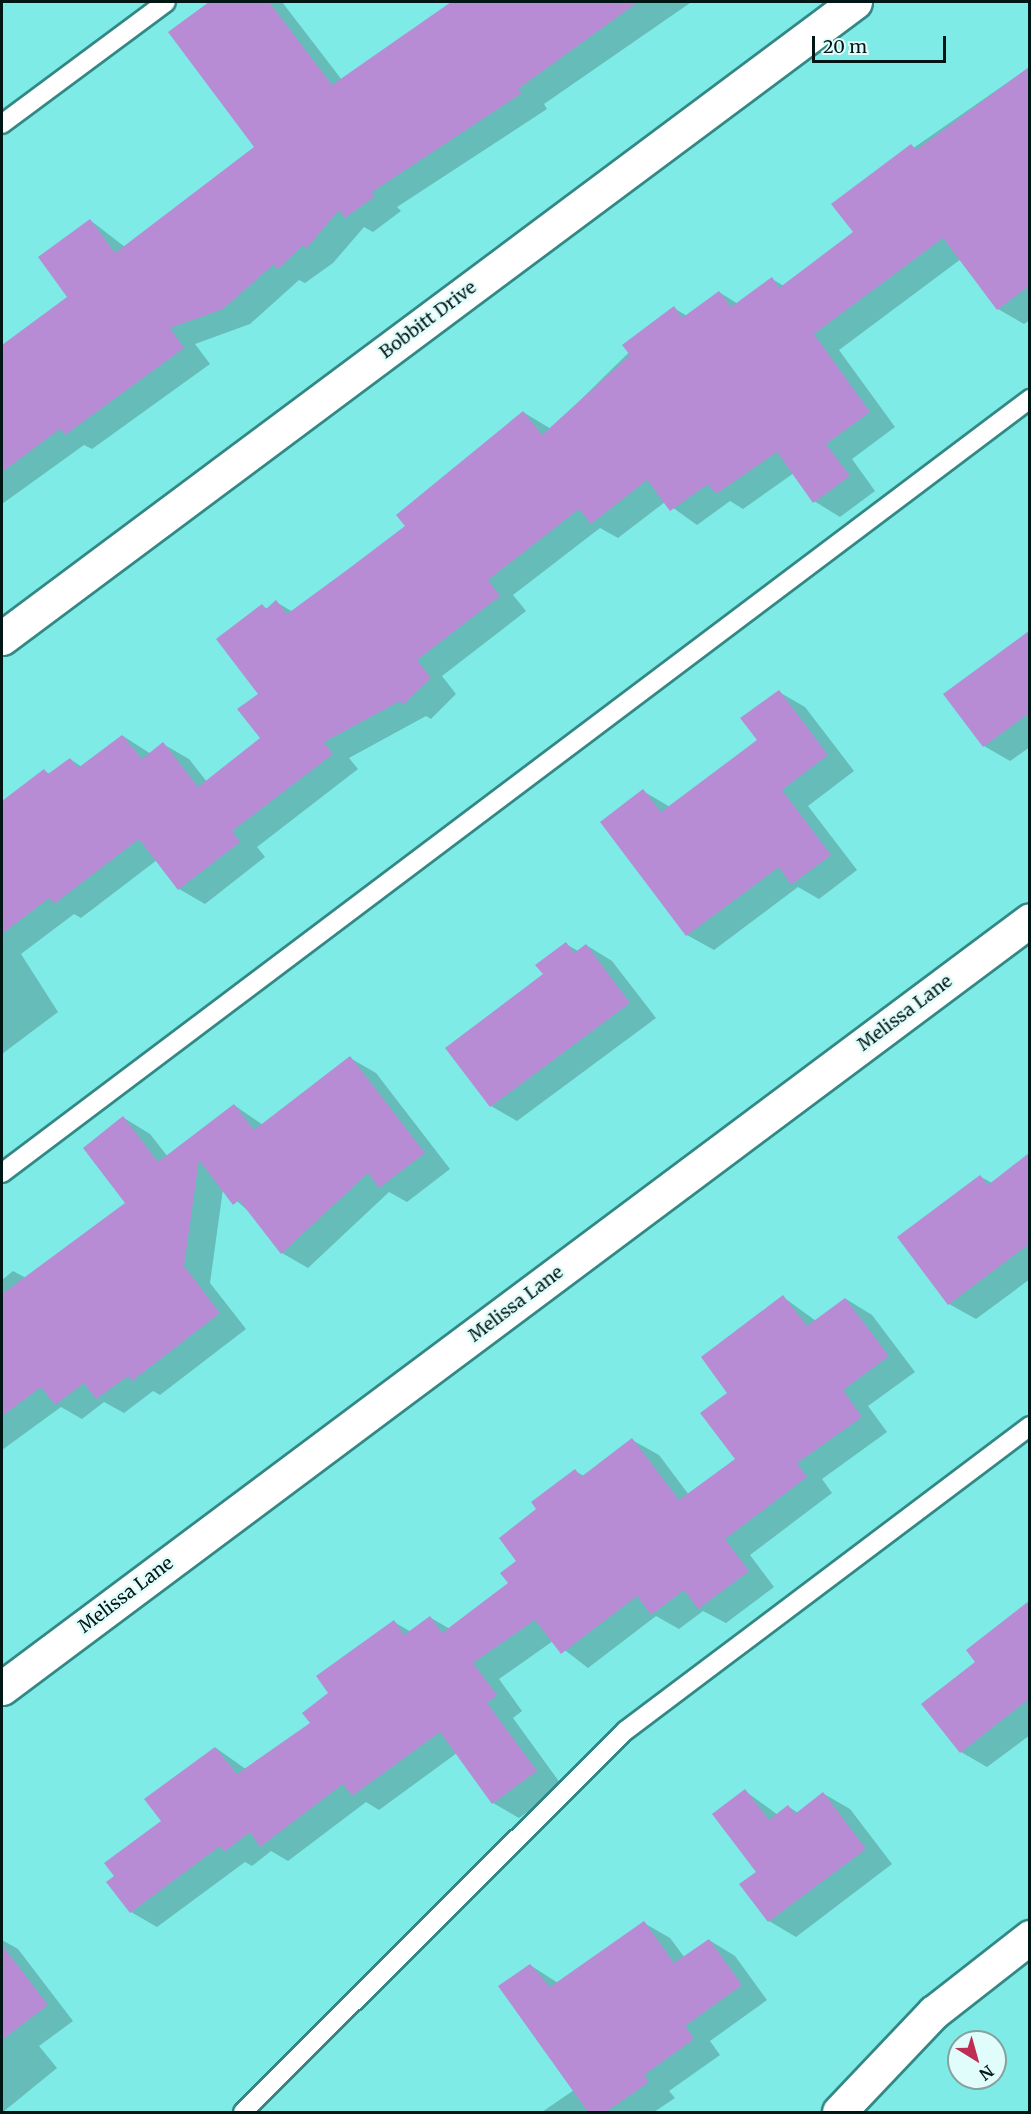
<!DOCTYPE html>
<style>
body{margin:0}
#map{position:relative;width:1031px;height:2114px;overflow:hidden;background:#7febe6;font-family:Merriweather,serif}
div>[style]{position:absolute}
[style*='--x']{left:calc(var(--x)*1px);top:calc(var(--y)*1px);width:calc(var(--w)*1px);rotate:calc(var(--a)*1deg)}
.shadow>*{inset:0;background:#0003}
.building>*{inset:0;background:#b88cd5}
.roads{filter:drop-shadow(2px 0 #338885) drop-shadow(-2px 0 #338885) drop-shadow(0 2px #338885) drop-shadow(0 -2px #338885)}
.service>*{height:18px;margin:-9px;padding:0 9px;transform-origin:9px;border-radius:9px;background:#fff}
.minor>*{height:33px;margin:-16.5px;padding:0 16.5px;transform-origin:16.5px;border-radius:16.5px;background:#fff}
span{translate:-50% -50%;white-space:nowrap;text-align:center;line-height:1.15;-webkit-text-stroke:5px #e0fdfb;paint-order:stroke}
.street-label{font-size:18px;color:#011716}
.frame{position:absolute;inset:0;border:3px solid #011716;pointer-events:none}
.north{position:absolute;left:947px;top:2030px;width:60px;height:60px;box-sizing:border-box;background:#e0fdfb;border:2px solid #87a19f;border-radius:50%;rotate:143deg;font-size:16px;font-weight:700;line-height:24px;text-align:center;color:#011716}
.north::after{content:'';display:block;margin:auto;width:21px;height:27px;background:#be2e52;clip-path:polygon(50% 0,100% 100%,50% 72%,0 100%)}
.scale{position:absolute;left:812px;top:36px;width:134px;height:27px;box-sizing:border-box;border:3px solid #011716;border-top:0;padding-left:8px;font-size:18px;line-height:21px;white-space:nowrap;color:#011716;-webkit-text-stroke:4px #e0fdfb;paint-order:stroke}
</style>
<div id="map">
<div class="shadow">
<div style="clip-path:polygon(211px 2px,282px 2px,342px 80px,453px 2px,690px 3px,544px 104px,547px 109px,397px 207px,401px 211px,373px 232px,364px 227px,333px 263px,305px 283px,299px 280px,250px 324px,195px 344px,210px 364px,92px 449px,84px 445px,2px 504px,2px 346px,69px 297px,90px 220px,125px 247px,256px 147px,170px 33px)"></div>
<div style="clip-path:polygon(1030px 67px,1030px 320px,1024px 324px,998px 309px,961px 259px,839px 350px,895px 427px,852px 459px,875px 491px,840px 517px,814px 501px,794px 473px,743px 509px,730px 501px,697px 525px,665px 502px,618px 538px,600px 528px,513px 595px,526px 611px,442px 676px,456px 694px,431px 719px,426px 716px,349px 758px,358px 769px,257px 847px,265px 857px,205px 904px,179px 889px,157px 860px,81px 918px,74px 914px,21px 954px,58px 1012px,2px 1054px,2px 803px,44px 771px,50px 774px,70px 759px,82px 767px,123px 736px,151px 754px,163px 744px,189px 759px,207px 782px,262px 739px,262px 606px,268px 609px,276px 602px,293px 612px,407px 526px,523px 412px,551px 429px,674px 308px,687px 316px,719px 292px,738px 304px,772px 279px,784px 286px,855px 233px,833px 204px)"></div>
<div style="clip-path:polygon(1025px 637px,1030px 639px,1030px 747px,1010px 761px,984px 746px)"></div>
<div style="clip-path:polygon(779px 692px,805px 707px,854px 771px,808px 806px,857px 870px,819px 899px,798px 887px,714px 950px,687px 935px,603px 822px,643px 791px,670px 807px,759px 740px)"></div>
<div style="clip-path:polygon(566px 944px,578px 951px,586px 945px,612px 961px,656px 1018px,517px 1121px,491px 1106px,545px 975px)"></div>
<div style="clip-path:polygon(350px 1058px,376px 1073px,450px 1169px,407px 1202px,389px 1192px,308px 1268px,282px 1253px,253px 1215px,223px 1189px,210px 1283px,246px 1329px,160px 1395px,153px 1391px,124px 1413px,104px 1402px,82px 1419px,61px 1407px,2px 1450px,2px 1280px,13px 1271px,26px 1278px,127px 1203px,124px 1118px,150px 1134px,168px 1157px,234px 1105px,263px 1125px)"></div>
<div style="clip-path:polygon(1030px 1155px,1030px 1279px,976px 1319px,949px 1304px,899px 1238px,981px 1177px,992px 1183px)"></div>
<div style="clip-path:polygon(783px 1297px,816px 1321px,846px 1299px,872px 1315px,915px 1372px,868px 1406px,887px 1432px,822px 1479px,832px 1493px,750px 1555px,774px 1587px,726px 1623px,703px 1611px,679px 1629px,656px 1616px,588px 1668px,553px 1641px,499px 1679px,522px 1711px,513px 1718px,563px 1787px,519px 1818px,493px 1803px,457px 1753px,379px 1810px,366px 1802px,288px 1861px,271px 1851px,252px 1866px,245px 1862px,157px 1927px,131px 1912px,163px 1821px,216px 1748px,247px 1770px,312px 1723px,330px 1693px,394px 1622px,411px 1632px,431px 1618px,450px 1629px,510px 1584px,538px 1510px,575px 1471px,584px 1476px,632px 1440px,659px 1455px,689px 1495px,737px 1459px,729px 1394px)"></div>
<div style="clip-path:polygon(1030px 1603px,1030px 1735px,987px 1767px,961px 1752px,977px 1662px,968px 1650px)"></div>
<div style="clip-path:polygon(745px 1791px,778px 1815px,789px 1807px,798px 1813px,824px 1794px,850px 1809px,892px 1864px,796px 1937px,769px 1921px,741px 1884px,758px 1872px)"></div>
<div style="clip-path:polygon(644px 1923px,670px 1938px,685px 1958px,709px 1940px,735px 1956px,767px 2000px,710px 2041px,720px 2055px,669px 2091px,675px 2098px,654px 2112px,542px 2112px,574px 2090px,530px 1965px,558px 1983px)"></div>
<div style="clip-path:polygon(2px 1940px,18px 1949px,73px 2021px,39px 2046px,57px 2068px,3px 2112px)"></div>
</div>
<div class="building">
<div style="clip-path:polygon(209px 2px,269px 2px,332px 85px,451px 2px,638px 2px,518px 89px,522px 93px,372px 192px,375px 196px,345px 218px,339px 210px,306px 249px,303px 245px,278px 269px,274px 264px,223px 309px,170px 328px,184px 348px,65px 435px,60px 429px,2px 472px,2px 345px,67px 297px,38px 257px,90px 219px,115px 253px,254px 147px,168px 32px)"></div>
<div style="clip-path:polygon(1029px 67px,1029px 286px,997px 310px,943px 238px,814px 334px,870px 412px,826px 444px,850px 476px,813px 503px,777px 452px,716px 494px,708px 484px,670px 511px,647px 480px,591px 524px,579px 509px,488px 580px,500px 596px,417px 660px,431px 678px,403px 705px,400px 701px,324px 742px,333px 754px,232px 831px,240px 842px,178px 890px,139px 839px,54px 904px,49px 898px,2px 934px,2px 801px,44px 769px,48px 774px,70px 758px,78px 768px,122px 735px,142px 759px,163px 742px,198px 787px,260px 738px,237px 709px,258px 694px,216px 639px,262px 604px,266px 609px,276px 600px,287px 614px,347px 570px,405px 526px,396px 515px,523px 411px,542px 435px,630px 355px,622px 345px,674px 306px,682px 318px,719px 291px,731px 307px,772px 277px,779px 288px,853px 232px,831px 204px,911px 144px,916px 150px)"></div>
<div style="clip-path:polygon(1029px 631px,1029px 713px,983px 747px,943px 694px)"></div>
<div style="clip-path:polygon(779px 690px,828px 755px,782px 790px,831px 855px,791px 885px,779px 867px,686px 936px,600px 822px,643px 789px,661px 812px,757px 740px,740px 718px)"></div>
<div style="clip-path:polygon(566px 942px,574px 953px,586px 944px,630px 1003px,490px 1107px,445px 1048px,543px 974px,535px 965px)"></div>
<div style="clip-path:polygon(350px 1056px,425px 1153px,379px 1188px,368px 1173px,281px 1254px,239px 1200px,233px 1205px,199px 1160px,184px 1266px,220px 1313px,132px 1381px,128px 1376px,96px 1399px,84px 1383px,55px 1405px,41px 1387px,2px 1416px,2px 1294px,125px 1203px,83px 1148px,123px 1116px,158px 1162px,234px 1104px,254px 1130px)"></div>
<div style="clip-path:polygon(1029px 1153px,1029px 1244px,948px 1305px,897px 1237px,980px 1175px,988px 1185px)"></div>
<div style="clip-path:polygon(783px 1295px,807px 1326px,845px 1298px,889px 1356px,843px 1390px,862px 1417px,797px 1463px,807px 1477px,725px 1539px,749px 1571px,698px 1609px,684px 1590px,651px 1615px,637px 1596px,561px 1654px,535px 1620px,473px 1663px,497px 1695px,487px 1703px,537px 1771px,492px 1804px,440px 1732px,352px 1796px,343px 1784px,260px 1847px,250px 1832px,224px 1852px,220px 1846px,130px 1913px,106px 1882px,114px 1876px,104px 1863px,161px 1821px,144px 1799px,215px 1747px,237px 1774px,310px 1723px,302px 1713px,328px 1693px,316px 1676px,394px 1620px,404px 1635px,430px 1616px,442px 1633px,508px 1583px,500px 1573px,516px 1561px,499px 1538px,536px 1509px,531px 1502px,575px 1469px,581px 1477px,632px 1438px,679px 1500px,735px 1459px,700px 1413px,727px 1393px,701px 1357px)"></div>
<div style="clip-path:polygon(1029px 1601px,1029px 1699px,960px 1753px,921px 1704px,975px 1662px,966px 1650px)"></div>
<div style="clip-path:polygon(745px 1789px,769px 1820px,788px 1805px,795px 1814px,823px 1792px,866px 1849px,768px 1922px,739px 1884px,756px 1872px,712px 1814px)"></div>
<div style="clip-path:polygon(644px 1921px,674px 1963px,709px 1939px,742px 1985px,685px 2026px,694px 2039px,644px 2075px,649px 2082px,606px 2112px,588px 2112px,498px 1986px,530px 1964px,550px 1987px)"></div>
<div style="clip-path:polygon(2px 1945px,48px 2005px,2px 2040px)"></div>
</div>
<div class="roads">
<div class="service">
<div style="--x:2;--y:124;--w:204;--a:-36.6"></div>
<div style="--x:2;--y:1173;--w:1287;--a:-36.98"></div>
<div style="--x:243;--y:2112;--w:540;--a:-44.92"></div>
<div style="--x:625;--y:1731;--w:507;--a:-36.98"></div>
</div>
<div class="minor">
<div style="--x:2;--y:638;--w:1064;--a:-36.71"></div>
<div style="--x:2;--y:1688;--w:1283;--a:-36.76"></div>
<div style="--x:839;--y:2112;--w:138;--a:-46.5"></div>
<div style="--x:934;--y:2012;--w:122;--a:-38"></div>
</div>
</div>
<div class="street-label">
<span style="left:428px;top:320px;rotate:-37deg">Bobbitt Drive</span>
<span style="left:905px;top:1013px;rotate:-37deg">Melissa Lane</span>
<span style="left:516px;top:1304px;rotate:-37deg">Melissa Lane</span>
<span style="left:126px;top:1595px;rotate:-37deg">Melissa Lane</span>
</div>
<div class="frame"></div>
<div class="north">N</div>
<div class="scale">20 m</div>
</div>
